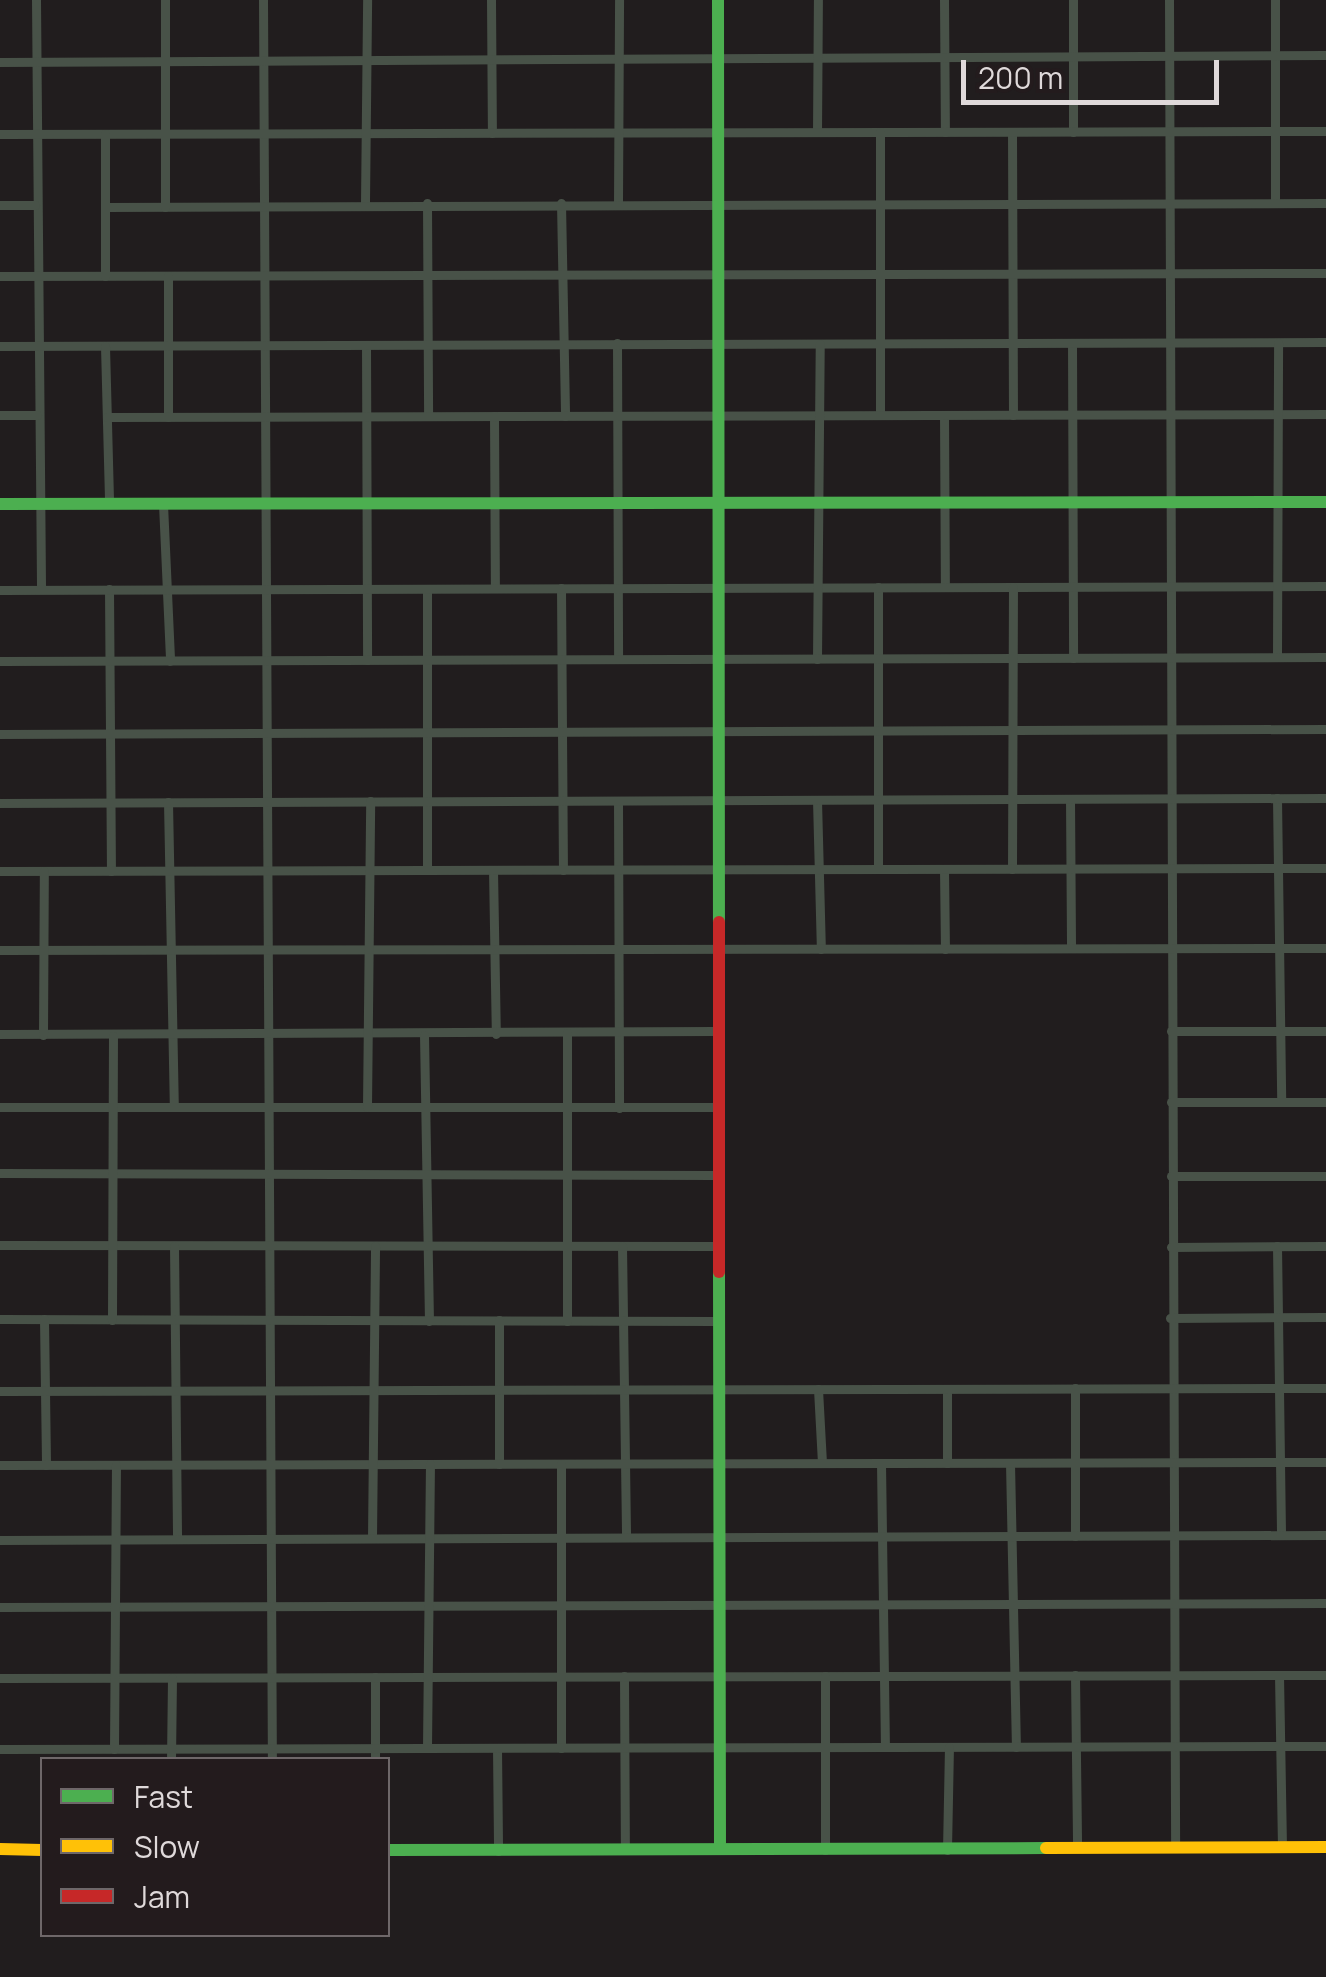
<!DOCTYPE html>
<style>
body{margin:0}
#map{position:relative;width:1326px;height:1977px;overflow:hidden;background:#211d1e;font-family:Manrope,sans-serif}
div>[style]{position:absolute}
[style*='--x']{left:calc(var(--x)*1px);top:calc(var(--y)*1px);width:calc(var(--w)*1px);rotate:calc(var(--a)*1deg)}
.street>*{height:9px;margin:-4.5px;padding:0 4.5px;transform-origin:4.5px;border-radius:4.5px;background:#485248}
.fast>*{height:12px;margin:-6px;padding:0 6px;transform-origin:6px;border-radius:6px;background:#4caf50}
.slow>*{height:12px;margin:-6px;padding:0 6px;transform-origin:6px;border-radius:6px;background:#ffc107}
.jam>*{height:12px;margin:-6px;padding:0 6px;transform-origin:6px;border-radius:6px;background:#c62828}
span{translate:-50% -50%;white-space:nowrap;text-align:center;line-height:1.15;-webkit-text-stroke:8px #231b1d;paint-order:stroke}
.legend{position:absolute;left:40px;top:1757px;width:350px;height:180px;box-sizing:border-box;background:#231b1d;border:2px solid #6e6769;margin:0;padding:12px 18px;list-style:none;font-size:30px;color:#dfd9da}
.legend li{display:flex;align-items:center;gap:20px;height:50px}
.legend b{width:50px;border:2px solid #6e6769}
.scale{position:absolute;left:961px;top:60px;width:258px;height:45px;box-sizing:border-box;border:5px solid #dfd9da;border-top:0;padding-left:12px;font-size:30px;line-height:35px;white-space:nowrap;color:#dfd9da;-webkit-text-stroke:8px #231b1d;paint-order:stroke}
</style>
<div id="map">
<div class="street">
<div style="--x:36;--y:0;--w:589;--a:89.51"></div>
<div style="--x:263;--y:0;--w:1760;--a:89.71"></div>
<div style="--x:491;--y:0;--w:133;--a:89.6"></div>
<div style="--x:944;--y:0;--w:132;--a:89.6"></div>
<div style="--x:1073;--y:0;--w:132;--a:90"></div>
<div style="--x:1169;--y:0;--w:1848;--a:89.81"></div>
<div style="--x:1275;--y:0;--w:203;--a:90"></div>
<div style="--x:0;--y:62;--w:1326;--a:-0.3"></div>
<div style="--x:817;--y:132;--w:132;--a:-89.6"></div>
<div style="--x:1012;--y:132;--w:283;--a:89.8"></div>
<div style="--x:0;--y:134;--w:1326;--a:-0.13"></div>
<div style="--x:365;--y:203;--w:203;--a:-89.4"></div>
<div style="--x:427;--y:203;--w:213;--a:89.7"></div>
<div style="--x:561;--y:203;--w:213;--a:88.9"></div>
<div style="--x:618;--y:203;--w:203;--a:-89.7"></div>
<div style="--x:0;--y:205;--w:35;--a:0"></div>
<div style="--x:105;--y:207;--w:1221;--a:-0.19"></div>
<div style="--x:165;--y:207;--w:207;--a:-90"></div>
<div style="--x:0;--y:276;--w:1326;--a:-0.13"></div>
<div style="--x:105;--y:276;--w:142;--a:-90"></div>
<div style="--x:168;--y:276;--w:141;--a:90"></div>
<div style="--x:617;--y:343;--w:316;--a:89.8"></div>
<div style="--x:1072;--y:343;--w:315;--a:89.8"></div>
<div style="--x:366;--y:345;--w:315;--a:89.8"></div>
<div style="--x:0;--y:346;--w:1326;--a:-0.17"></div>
<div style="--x:105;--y:346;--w:158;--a:88.5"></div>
<div style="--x:0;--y:415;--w:37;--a:0"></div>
<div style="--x:880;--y:415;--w:283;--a:-90"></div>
<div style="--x:944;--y:415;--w:172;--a:89.7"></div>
<div style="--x:494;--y:416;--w:172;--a:89.7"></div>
<div style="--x:107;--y:417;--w:1219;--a:-0.14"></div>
<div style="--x:163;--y:504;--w:157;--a:87.4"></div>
<div style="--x:878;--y:587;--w:282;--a:90"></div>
<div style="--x:561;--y:588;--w:282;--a:89.6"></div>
<div style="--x:109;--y:589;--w:282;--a:89.6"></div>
<div style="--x:427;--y:589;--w:281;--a:90"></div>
<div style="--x:0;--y:590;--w:1326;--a:-0.17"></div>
<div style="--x:1277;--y:657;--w:314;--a:-89.8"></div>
<div style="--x:817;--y:659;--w:315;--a:-89.5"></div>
<div style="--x:0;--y:661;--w:1326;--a:-0.17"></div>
<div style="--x:0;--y:734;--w:1326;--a:-0.22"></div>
<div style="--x:1277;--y:798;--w:304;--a:89.2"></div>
<div style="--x:1070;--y:799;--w:149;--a:89.6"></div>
<div style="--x:817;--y:800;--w:149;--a:88.5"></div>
<div style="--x:618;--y:801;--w:307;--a:89.8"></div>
<div style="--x:168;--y:802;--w:305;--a:88.9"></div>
<div style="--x:0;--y:803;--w:1326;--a:-0.22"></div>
<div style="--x:944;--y:869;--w:80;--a:89.3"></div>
<div style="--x:1012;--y:869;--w:282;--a:-89.8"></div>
<div style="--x:493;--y:870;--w:164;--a:89"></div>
<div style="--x:0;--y:871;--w:1326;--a:-0.13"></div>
<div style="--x:0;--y:950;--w:1326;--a:-0.09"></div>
<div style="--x:1171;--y:1031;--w:155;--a:0"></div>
<div style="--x:0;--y:1034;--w:716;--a:-0.24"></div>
<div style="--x:43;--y:1035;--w:164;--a:-89.7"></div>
<div style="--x:424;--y:1035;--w:286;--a:89"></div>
<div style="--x:1171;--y:1102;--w:155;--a:0"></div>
<div style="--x:0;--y:1107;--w:717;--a:0"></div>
<div style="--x:367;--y:1107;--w:306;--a:-89.4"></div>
<div style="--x:0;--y:1173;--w:717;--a:0.16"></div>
<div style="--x:1171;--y:1176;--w:155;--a:0"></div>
<div style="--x:0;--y:1245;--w:717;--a:0.08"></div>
<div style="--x:174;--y:1246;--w:293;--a:89.4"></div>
<div style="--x:622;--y:1246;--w:291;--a:89.2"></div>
<div style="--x:1277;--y:1246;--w:289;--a:89.2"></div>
<div style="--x:1171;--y:1247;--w:155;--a:-0.4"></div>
<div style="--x:1170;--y:1318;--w:156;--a:-0.4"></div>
<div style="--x:0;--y:1319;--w:717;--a:0.16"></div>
<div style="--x:44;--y:1319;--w:146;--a:89.2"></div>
<div style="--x:112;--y:1320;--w:284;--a:-89.8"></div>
<div style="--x:499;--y:1320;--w:144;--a:90"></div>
<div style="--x:567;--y:1321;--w:288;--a:-90"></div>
<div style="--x:818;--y:1389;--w:74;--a:86.9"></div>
<div style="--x:947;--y:1389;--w:74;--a:90"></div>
<div style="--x:0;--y:1391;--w:1326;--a:-0.13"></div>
<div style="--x:881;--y:1463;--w:284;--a:89.2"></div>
<div style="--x:1010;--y:1463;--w:284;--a:88.8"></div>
<div style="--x:0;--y:1465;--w:1326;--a:-0.13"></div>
<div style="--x:1075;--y:1536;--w:148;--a:-90"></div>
<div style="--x:372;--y:1538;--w:292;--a:-89.4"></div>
<div style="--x:0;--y:1540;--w:1326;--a:-0.22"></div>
<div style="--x:0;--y:1607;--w:1326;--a:-0.17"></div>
<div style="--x:1075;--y:1675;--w:173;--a:89.3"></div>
<div style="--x:1279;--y:1675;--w:172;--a:89"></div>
<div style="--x:624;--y:1676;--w:174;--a:89.7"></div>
<div style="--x:375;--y:1677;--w:83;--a:90"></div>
<div style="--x:0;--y:1678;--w:1326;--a:-0.13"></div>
<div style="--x:427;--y:1748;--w:284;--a:-89.4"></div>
<div style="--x:497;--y:1748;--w:103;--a:89.4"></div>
<div style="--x:561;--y:1748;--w:284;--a:-90"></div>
<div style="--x:0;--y:1749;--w:1326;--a:-0.13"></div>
<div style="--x:114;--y:1749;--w:284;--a:-89.6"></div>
<div style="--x:171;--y:1760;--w:82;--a:-89.3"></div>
<div style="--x:825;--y:1850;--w:174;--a:-90"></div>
<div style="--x:947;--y:1850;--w:103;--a:-88.9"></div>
</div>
<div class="fast">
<div style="--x:718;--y:0;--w:922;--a:89.94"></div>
<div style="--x:0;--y:504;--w:1326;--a:-0.09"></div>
<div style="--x:719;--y:1272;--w:577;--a:89.9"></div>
<div style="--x:388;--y:1850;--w:658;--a:-0.17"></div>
</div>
<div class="slow">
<div style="--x:1046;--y:1848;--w:280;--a:-0.2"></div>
<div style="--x:0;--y:1849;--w:42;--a:1.4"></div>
</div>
<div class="jam">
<div style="--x:719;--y:922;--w:350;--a:90"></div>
</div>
<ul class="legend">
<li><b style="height:12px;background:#4caf50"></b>Fast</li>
<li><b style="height:12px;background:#ffc107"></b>Slow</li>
<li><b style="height:12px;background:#c62828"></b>Jam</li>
</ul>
<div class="scale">200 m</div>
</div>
